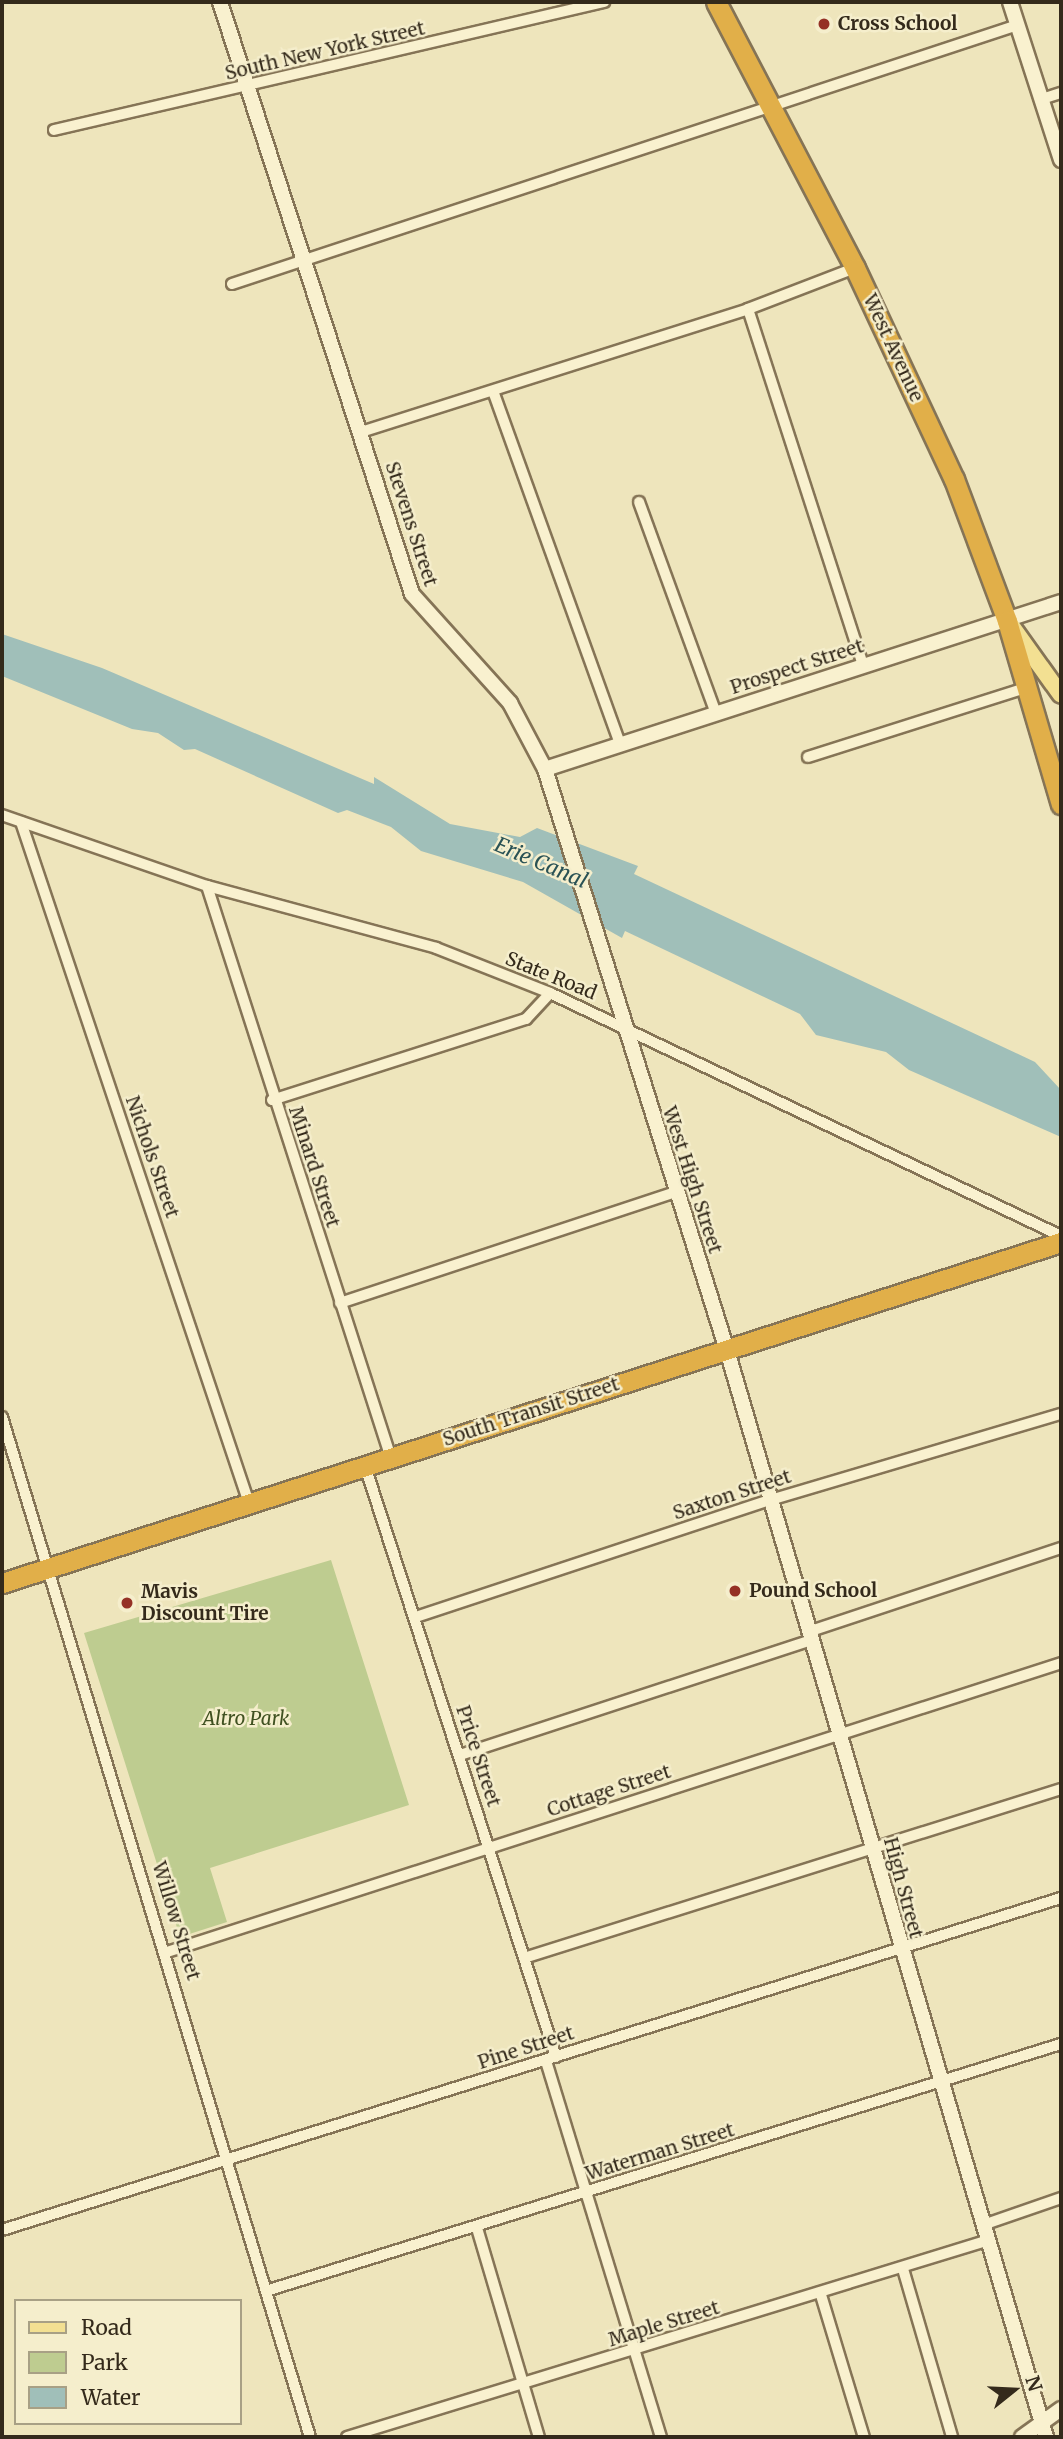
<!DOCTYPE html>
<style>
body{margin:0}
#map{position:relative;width:1063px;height:2439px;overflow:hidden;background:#eee5bc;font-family:Merriweather,serif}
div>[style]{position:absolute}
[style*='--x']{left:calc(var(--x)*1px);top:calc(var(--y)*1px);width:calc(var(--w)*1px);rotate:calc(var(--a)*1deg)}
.green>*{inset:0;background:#becc90}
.water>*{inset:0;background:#a0bfb9}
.roads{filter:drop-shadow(2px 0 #857456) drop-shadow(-2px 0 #857456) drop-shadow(0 2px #857456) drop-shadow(0 -2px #857456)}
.street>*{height:10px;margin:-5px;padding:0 5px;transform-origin:5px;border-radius:5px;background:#f9f1cf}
.secondary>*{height:14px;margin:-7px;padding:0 7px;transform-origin:7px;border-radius:7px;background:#f9f1cf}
.primary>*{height:16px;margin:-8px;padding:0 8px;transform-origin:8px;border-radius:8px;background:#f3e092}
.highway>*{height:19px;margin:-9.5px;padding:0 9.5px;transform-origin:9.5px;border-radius:9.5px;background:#e1af49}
.dots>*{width:19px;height:19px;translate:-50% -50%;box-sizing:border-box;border:4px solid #f5eecc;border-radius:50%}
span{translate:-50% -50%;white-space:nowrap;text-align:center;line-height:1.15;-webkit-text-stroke:5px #f5eecc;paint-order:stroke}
.poi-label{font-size:19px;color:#342a1b;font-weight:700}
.left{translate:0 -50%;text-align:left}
.street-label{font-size:19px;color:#342a1b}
.park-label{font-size:19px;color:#405121;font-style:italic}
.water-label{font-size:21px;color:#2a5255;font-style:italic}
.frame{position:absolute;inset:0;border:4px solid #342a1b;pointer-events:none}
.legend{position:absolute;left:14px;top:2299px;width:228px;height:126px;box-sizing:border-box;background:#f5eecc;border:2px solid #a8a085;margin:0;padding:9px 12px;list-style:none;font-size:21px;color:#342a1b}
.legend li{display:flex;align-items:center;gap:14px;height:35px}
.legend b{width:35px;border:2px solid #a8a085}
.north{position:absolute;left:979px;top:2355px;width:70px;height:70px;-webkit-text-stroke:5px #f5eecc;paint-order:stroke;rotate:72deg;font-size:19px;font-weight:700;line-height:28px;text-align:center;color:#342a1b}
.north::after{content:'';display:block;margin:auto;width:24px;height:32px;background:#342a1b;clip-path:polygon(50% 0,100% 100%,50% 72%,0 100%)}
</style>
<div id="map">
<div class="green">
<div style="clip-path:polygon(331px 1560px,409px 1805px,210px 1868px,227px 1922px,180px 1937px,84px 1633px)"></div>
</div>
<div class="water">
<div style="clip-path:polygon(2px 634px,102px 668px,374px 784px,374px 777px,450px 824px,520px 837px,537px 828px,638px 866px,634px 874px,1035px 1062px,1061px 1090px,1061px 1137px,909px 1070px,886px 1052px,816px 1035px,800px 1014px,625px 931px,622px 938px,523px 882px,421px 851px,391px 827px,347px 810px,338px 813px,195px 749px,184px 750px,158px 733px,132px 729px,2px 676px)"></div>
</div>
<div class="roads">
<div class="street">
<div style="--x:1042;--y:99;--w:20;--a:-18"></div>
<div style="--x:54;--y:130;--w:565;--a:-13.1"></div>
<div style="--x:232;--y:284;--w:828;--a:-18.24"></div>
<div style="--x:748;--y:309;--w:374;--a:72.1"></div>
<div style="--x:493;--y:391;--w:375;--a:70.2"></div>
<div style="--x:361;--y:432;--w:406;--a:-17.6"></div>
<div style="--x:748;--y:309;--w:115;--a:-21"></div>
<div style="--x:639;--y:502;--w:226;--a:70"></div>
<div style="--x:808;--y:757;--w:228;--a:-17.6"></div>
<div style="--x:2;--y:815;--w:217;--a:19.1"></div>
<div style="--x:207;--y:886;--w:237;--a:15.1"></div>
<div style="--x:436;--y:948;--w:123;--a:21.5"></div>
<div style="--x:550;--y:993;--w:566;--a:25.43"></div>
<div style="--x:21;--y:822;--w:718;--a:71.49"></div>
<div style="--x:207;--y:886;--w:601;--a:72.17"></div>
<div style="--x:272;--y:1100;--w:267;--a:-17.7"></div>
<div style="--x:526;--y:1019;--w:35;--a:-47"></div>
<div style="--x:340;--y:1303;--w:354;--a:-18.3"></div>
<div style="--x:2;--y:1417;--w:1065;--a:73.2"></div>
<div style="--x:365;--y:1466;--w:621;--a:72.09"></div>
<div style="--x:416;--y:1617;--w:373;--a:-18.3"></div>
<div style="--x:770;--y:1500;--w:303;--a:-16.5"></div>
<div style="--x:808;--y:1632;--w:267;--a:-18.4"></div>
<div style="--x:460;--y:1755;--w:369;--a:-18.1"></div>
<div style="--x:167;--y:1952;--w:940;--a:-17.91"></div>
<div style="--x:524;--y:1958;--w:563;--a:-17.47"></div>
<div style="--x:546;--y:2061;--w:393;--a:73"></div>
<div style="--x:983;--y:2225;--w:83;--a:-19.1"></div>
<div style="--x:477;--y:2228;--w:218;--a:73.5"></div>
<div style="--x:2;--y:2230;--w:1110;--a:-17.41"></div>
<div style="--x:903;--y:2269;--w:175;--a:73.7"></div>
<div style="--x:269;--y:2290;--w:829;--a:-17.26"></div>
<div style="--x:821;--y:2295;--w:148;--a:73.2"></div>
<div style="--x:347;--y:2437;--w:672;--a:-17.06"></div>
</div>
<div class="secondary">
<div style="--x:220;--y:2;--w:622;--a:72.03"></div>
<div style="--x:412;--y:594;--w:147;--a:48"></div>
<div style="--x:510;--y:703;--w:75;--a:62.1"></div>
<div style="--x:545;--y:769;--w:606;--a:72.61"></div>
<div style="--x:726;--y:1347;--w:1136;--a:73.64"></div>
<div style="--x:1010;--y:2;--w:166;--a:72.1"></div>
<div style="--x:545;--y:769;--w:542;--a:-17.93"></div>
<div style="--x:1022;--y:2437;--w:48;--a:-35.7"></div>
</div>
<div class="primary">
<div style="--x:1013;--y:628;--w:82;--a:54.4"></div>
</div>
<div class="highway">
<div style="--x:716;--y:2;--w:300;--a:62.4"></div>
<div style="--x:855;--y:268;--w:233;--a:64.9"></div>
<div style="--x:954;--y:479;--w:152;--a:69.5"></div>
<div style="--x:1007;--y:621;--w:191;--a:73.6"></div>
<div style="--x:2;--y:1583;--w:1113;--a:-17.85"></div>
</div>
</div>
<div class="dots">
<div style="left:824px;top:24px;background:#953125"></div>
<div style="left:735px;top:1591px;background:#953125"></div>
<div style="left:127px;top:1603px;background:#953125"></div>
</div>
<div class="poi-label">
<span class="left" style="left:838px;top:24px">Cross School</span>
<span class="left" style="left:749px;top:1591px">Pound School</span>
<span class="left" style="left:141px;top:1603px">Mavis<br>Discount Tire</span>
</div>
<div class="street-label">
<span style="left:325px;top:51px;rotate:-13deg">South New York Street</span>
<span style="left:893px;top:348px;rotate:65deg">West Avenue</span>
<span style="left:411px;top:524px;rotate:72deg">Stevens Street</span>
<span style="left:797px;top:667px;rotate:-18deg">Prospect Street</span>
<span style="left:551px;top:976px;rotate:22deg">State Road</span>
<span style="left:152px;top:1157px;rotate:71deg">Nichols Street</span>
<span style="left:314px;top:1167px;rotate:72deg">Minard Street</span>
<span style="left:692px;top:1180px;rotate:72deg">West High Street</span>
<span style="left:531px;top:1412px;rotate:-18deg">South Transit Street</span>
<span style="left:732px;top:1495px;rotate:-18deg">Saxton Street</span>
<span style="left:478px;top:1756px;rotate:72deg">Price Street</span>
<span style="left:609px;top:1791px;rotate:-18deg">Cottage Street</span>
<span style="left:903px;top:1888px;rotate:75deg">High Street</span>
<span style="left:176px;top:1921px;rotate:73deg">Willow Street</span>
<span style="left:526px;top:2048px;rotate:-18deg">Pine Street</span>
<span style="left:660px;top:2152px;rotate:-17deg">Waterman Street</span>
<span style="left:664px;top:2324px;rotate:-17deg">Maple Street</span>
</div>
<div class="park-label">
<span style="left:246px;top:1719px">Altro Park</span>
</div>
<div class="water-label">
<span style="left:541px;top:863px;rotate:23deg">Erie Canal</span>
</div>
<div class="frame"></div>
<ul class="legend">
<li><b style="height:9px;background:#f3e092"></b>Road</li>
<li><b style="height:19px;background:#becc90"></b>Park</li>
<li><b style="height:19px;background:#a0bfb9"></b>Water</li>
</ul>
<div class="north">N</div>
</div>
